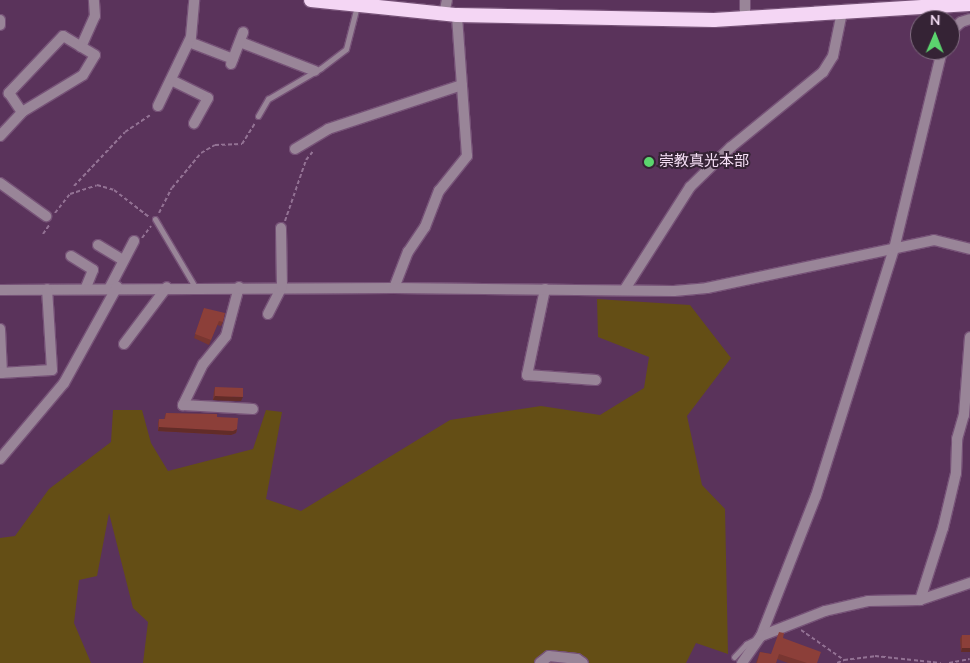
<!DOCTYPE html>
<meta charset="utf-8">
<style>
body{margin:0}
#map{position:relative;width:970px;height:663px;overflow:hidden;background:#5a335b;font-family:"Nunito Sans","Noto Sans JP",sans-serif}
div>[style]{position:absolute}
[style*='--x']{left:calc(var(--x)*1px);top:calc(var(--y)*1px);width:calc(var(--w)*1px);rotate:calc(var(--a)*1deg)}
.green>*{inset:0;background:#644e15}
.path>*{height:2px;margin-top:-1px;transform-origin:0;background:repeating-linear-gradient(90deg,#937294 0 4px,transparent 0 6.5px)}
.roads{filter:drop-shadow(1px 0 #765277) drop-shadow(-1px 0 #765277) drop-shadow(0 1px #765277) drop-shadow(0 -1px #765277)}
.service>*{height:5px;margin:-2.5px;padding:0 2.5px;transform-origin:2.5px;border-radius:2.5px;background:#998598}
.minor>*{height:10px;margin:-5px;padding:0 5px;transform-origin:5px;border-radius:5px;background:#998598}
.tertiary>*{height:10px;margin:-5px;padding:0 5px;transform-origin:5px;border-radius:5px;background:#998598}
.trunk>*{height:14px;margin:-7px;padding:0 7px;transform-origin:7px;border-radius:7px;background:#f4d6f4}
.wall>*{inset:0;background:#783631}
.shaded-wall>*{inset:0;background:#622c28}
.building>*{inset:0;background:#8c3f39}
.dots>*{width:14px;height:14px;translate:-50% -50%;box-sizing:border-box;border:2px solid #352335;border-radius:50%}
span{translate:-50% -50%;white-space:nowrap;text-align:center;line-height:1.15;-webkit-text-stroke:4px #352335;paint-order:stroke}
.poi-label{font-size:15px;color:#f6dff6}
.left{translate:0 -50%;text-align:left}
.north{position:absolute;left:910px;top:10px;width:50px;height:50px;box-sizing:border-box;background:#352335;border:1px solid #826e82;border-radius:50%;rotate:1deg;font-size:14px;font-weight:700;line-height:20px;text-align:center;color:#f6dff6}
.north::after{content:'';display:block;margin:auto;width:18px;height:22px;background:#5bd56e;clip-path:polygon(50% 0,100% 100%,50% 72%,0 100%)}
</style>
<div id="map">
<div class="green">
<div style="clip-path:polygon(597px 299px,690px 305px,731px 358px,687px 416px,702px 485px,725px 509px,728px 654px,696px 643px,686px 663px,143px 663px,148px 622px,133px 608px,109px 513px,97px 576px,79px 580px,74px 623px,91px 663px,0 663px,0 538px,15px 536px,49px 489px,111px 442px,113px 410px,142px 410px,151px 443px,168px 471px,253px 449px,266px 410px,282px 412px,266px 499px,301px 511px,450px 420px,541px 406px,600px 415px,644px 388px,649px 357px,598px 337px)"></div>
</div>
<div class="path">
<div style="--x:74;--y:186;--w:74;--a:-46.6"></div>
<div style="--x:125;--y:132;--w:32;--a:-34"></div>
<div style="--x:55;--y:213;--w:24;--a:-52"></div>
<div style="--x:70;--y:194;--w:28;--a:-18"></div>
<div style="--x:97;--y:185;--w:18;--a:16"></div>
<div style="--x:114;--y:190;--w:44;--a:37.6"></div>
<div style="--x:159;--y:213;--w:28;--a:-63"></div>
<div style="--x:172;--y:188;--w:45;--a:-50.4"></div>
<div style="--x:201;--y:153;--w:16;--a:-30"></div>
<div style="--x:215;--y:145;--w:27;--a:-2"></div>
<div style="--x:242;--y:144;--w:25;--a:-58"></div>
<div style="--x:285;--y:221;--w:65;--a:-71"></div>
<div style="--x:306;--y:160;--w:13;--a:-51"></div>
<div style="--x:43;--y:234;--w:12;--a:-55"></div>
<div style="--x:142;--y:238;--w:15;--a:-53"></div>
<div style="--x:801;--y:630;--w:52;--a:34.9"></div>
<div style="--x:844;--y:660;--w:31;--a:-7"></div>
<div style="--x:875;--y:656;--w:66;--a:6.1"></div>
<div style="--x:837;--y:663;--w:8;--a:-23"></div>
<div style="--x:949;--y:663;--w:21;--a:-11"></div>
</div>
<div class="roads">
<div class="service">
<div style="--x:258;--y:116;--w:20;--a:-60"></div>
<div style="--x:268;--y:99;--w:61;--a:-30.3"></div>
<div style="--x:321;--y:68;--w:31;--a:-37"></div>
<div style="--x:346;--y:49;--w:44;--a:-75.7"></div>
<div style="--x:155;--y:219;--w:79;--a:59.5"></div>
<div style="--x:734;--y:657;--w:18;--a:-47"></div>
<div style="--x:746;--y:644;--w:11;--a:-27"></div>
</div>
<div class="minor">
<div style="--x:745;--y:0;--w:19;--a:90"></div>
<div style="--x:444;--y:14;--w:14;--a:-78"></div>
<div style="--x:0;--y:20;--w:5;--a:90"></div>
<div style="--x:950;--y:32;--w:15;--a:-42"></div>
<div style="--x:961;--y:22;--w:9;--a:-18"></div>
<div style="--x:189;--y:42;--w:47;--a:21.1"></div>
<div style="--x:240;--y:42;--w:80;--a:21.1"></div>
<div style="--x:81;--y:47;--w:34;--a:-66"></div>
<div style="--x:95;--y:16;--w:16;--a:-94"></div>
<div style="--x:231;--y:64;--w:34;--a:-69"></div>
<div style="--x:171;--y:80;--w:41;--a:25.9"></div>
<div style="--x:208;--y:98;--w:29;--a:119"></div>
<div style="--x:158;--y:106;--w:76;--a:-64.4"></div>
<div style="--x:191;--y:37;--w:37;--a:-85"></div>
<div style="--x:0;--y:136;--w:33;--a:-47"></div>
<div style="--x:22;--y:112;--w:71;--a:-31.2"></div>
<div style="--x:83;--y:75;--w:23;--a:-59"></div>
<div style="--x:95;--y:55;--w:37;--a:-149"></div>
<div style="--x:63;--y:36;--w:79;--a:133.5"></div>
<div style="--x:9;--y:93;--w:23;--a:56"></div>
<div style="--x:295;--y:149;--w:39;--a:-31"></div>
<div style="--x:328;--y:129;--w:141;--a:-18.2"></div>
<div style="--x:0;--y:183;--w:57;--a:35.7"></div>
<div style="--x:98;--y:245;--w:29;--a:31"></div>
<div style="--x:71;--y:256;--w:26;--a:32"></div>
<div style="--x:93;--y:270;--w:18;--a:112"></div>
<div style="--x:110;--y:287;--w:52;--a:-62.4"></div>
<div style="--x:239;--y:287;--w:51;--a:104.9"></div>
<div style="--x:226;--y:336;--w:36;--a:129"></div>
<div style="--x:203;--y:364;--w:46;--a:116"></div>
<div style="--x:183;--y:405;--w:70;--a:3.3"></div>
<div style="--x:394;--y:288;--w:39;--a:-69"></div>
<div style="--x:408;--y:252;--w:30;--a:-56"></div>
<div style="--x:425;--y:227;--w:39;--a:-69"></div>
<div style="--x:439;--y:191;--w:45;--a:-51.3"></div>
<div style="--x:467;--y:156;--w:141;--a:-94.1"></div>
<div style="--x:545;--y:289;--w:88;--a:101.8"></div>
<div style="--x:527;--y:375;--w:69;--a:4.1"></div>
<div style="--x:625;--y:289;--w:121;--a:-57.5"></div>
<div style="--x:690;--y:187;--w:57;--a:-44.3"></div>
<div style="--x:731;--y:147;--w:119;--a:-39.2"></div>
<div style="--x:823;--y:72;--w:19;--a:-58"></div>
<div style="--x:833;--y:56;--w:45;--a:-78.4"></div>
<div style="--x:0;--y:290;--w:394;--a:-0.3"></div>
<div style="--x:394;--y:288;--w:280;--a:0.6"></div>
<div style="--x:674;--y:291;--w:33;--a:-5"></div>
<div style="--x:707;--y:288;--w:232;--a:-11.9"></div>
<div style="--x:934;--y:240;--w:37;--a:14"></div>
<div style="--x:268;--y:314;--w:30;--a:-63"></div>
<div style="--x:282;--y:287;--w:59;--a:-91"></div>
<div style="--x:0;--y:329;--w:44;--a:87.4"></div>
<div style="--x:124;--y:344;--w:71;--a:-53"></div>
<div style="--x:0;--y:373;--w:52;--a:-3.3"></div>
<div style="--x:52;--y:370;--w:81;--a:-93.5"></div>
<div style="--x:0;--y:459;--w:99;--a:-49.9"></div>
<div style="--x:64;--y:383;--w:110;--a:-61.1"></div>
<div style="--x:920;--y:600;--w:76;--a:-72.3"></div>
<div style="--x:943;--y:528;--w:57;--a:-76.7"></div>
<div style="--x:956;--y:473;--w:34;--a:-88"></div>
<div style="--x:957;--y:439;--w:25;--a:-74"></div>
<div style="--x:964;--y:415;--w:78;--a:-85.6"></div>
<div style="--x:540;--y:663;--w:11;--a:-38"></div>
<div style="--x:549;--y:656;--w:28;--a:6"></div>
<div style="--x:577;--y:659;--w:7;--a:34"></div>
<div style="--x:742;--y:663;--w:33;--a:-55"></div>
<div style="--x:761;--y:636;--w:150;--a:-68.6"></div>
<div style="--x:816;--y:496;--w:259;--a:-72.5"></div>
<div style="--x:894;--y:249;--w:205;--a:-76.4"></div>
</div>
<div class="tertiary">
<div style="--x:761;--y:636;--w:69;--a:-21.3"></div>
<div style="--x:825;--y:611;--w:44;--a:-13.1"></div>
<div style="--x:868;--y:601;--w:52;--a:-1.1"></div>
<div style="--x:920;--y:600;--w:53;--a:-18.8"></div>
</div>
<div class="trunk">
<div style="--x:311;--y:0;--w:147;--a:5.9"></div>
<div style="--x:457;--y:15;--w:257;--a:1.1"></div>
<div style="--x:714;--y:20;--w:256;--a:-3.6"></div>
</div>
</div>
<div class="wall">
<div style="clip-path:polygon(204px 308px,223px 322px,221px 326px,217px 325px,209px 345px,194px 338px)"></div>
<div style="clip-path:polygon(215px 387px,241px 401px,213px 400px,214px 391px)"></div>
<div style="clip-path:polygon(166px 413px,217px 417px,237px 429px,236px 433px,231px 435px,158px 431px,158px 423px,159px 419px,164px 419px)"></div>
<div style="clip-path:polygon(962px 635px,970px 635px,961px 652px,960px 639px)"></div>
<div style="clip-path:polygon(783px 638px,817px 663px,788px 663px,777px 659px,776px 663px,756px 663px,760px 652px,771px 654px)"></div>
</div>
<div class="shaded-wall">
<div style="clip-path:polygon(215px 396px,243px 397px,241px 401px,213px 400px)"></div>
<div style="clip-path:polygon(159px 427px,237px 429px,236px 433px,231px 435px,158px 431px)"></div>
<div style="clip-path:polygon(962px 648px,970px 648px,970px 652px,961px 652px)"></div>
</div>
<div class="building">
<div style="clip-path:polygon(204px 308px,225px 313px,223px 322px,219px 321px,211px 340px,195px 334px)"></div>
<div style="clip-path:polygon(215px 387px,243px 388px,243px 397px,215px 396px)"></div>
<div style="clip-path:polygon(166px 413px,217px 414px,217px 417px,238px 418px,237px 429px,233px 431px,159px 427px,159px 419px,165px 419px)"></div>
<div style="clip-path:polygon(779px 632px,784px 633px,783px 638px,821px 652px,817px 663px,807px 663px,779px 654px,776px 663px,757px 663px,760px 652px,771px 654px)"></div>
<div style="clip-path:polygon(962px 635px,970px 635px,970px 648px,962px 648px)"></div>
</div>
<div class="dots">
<div style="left:649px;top:162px;background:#5bd56e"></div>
</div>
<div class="poi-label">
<span class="left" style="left:659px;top:162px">崇教真光本部</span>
</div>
<div class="north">N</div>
</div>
